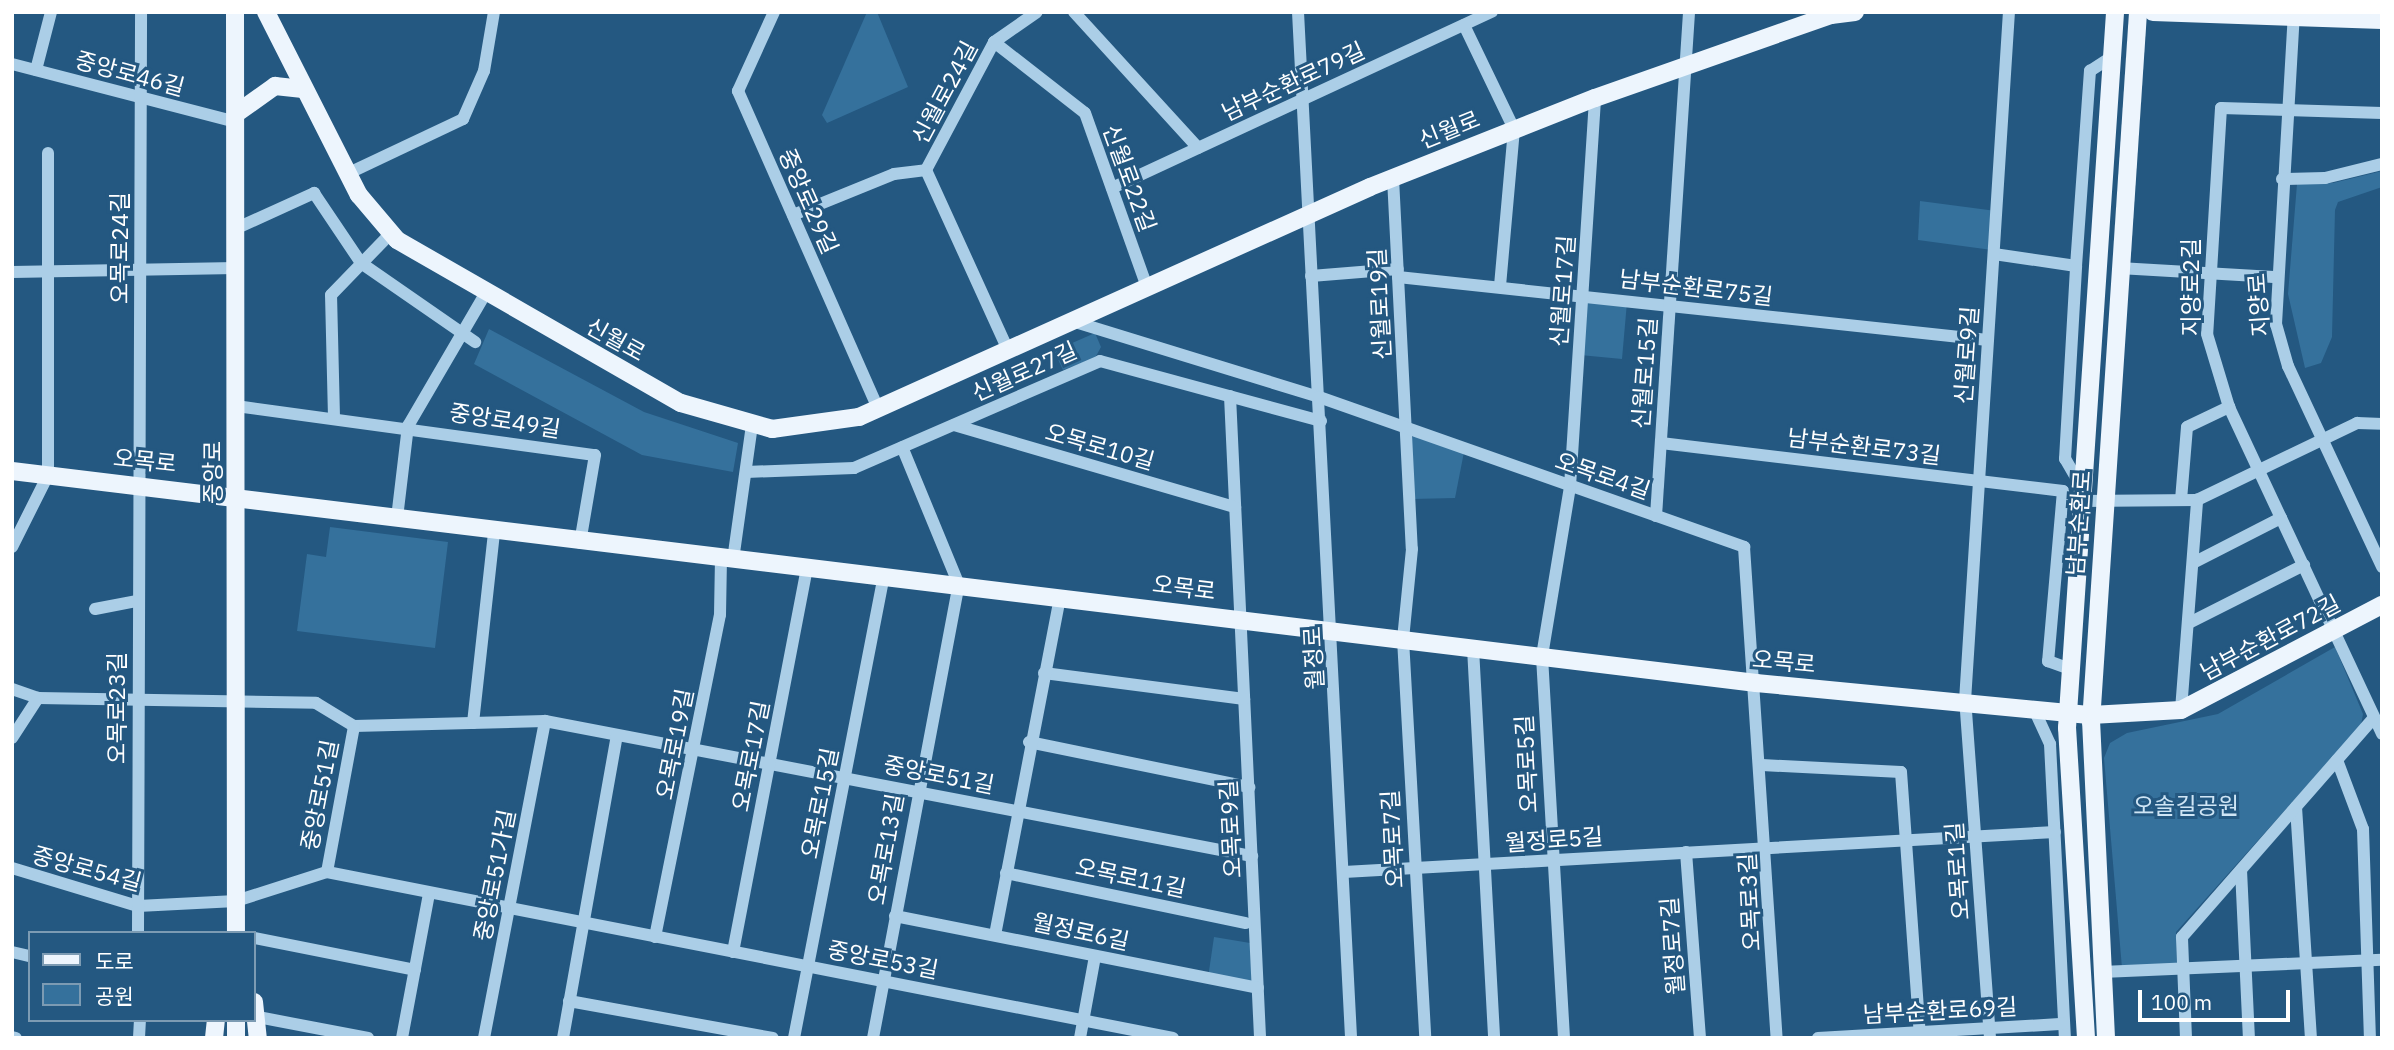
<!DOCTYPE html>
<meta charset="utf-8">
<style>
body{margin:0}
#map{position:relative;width:2394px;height:1050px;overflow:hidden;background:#245881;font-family:"IBM Plex Sans","Noto Sans KR",sans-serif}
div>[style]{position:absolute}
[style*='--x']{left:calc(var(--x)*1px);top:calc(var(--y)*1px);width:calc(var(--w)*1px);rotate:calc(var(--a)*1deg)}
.green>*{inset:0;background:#35719c}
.minor>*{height:12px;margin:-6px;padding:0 6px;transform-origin:6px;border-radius:6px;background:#abcee7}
.major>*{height:18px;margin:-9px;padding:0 9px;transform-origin:9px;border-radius:9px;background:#edf5fd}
span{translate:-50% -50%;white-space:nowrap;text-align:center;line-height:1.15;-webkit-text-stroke:6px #245881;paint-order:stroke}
.street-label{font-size:23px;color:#fff}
.park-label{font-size:23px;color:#cfe5f5}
.frame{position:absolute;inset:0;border:14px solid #fff;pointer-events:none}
.legend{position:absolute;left:28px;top:931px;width:228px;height:91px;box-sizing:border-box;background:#245881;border:2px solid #7c9bb3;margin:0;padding:9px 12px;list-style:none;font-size:21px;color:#fff}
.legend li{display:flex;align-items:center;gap:14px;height:35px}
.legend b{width:35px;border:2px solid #7c9bb3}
.scale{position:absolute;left:2138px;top:990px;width:152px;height:32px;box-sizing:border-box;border:4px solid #fff;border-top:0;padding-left:9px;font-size:21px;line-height:24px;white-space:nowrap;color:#fff;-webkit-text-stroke:5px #245881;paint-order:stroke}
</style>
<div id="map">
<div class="green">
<div style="clip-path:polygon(867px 12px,877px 12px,908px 87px,827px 123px,822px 115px)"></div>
<div style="clip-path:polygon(2382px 171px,2382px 187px,2338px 202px,2335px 210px,2332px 337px,2321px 363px,2305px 368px,2288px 294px,2297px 184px,2333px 183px)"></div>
<div style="clip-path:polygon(1920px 201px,1996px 211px,1992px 250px,1918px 240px)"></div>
<div style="clip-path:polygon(1584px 298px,1627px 302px,1622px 359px,1580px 355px)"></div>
<div style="clip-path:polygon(489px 329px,644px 412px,738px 443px,733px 472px,642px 455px,474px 364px)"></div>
<div style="clip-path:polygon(1095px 333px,1101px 347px,1095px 358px,1063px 370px,1054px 351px)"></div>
<div style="clip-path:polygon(1415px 434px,1464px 452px,1455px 498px,1412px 499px,1407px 443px)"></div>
<div style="clip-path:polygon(330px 527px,448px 542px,435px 648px,297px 631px,307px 554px,326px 557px)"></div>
<div style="clip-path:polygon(2335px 647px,2363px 714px,2361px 725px,2176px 932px,2177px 965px,2122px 968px,2104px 758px,2110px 743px,2127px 733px,2218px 714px)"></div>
<div style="clip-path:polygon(1214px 937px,1250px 943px,1252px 987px,1208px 978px)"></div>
</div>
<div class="minor">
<div style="--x:774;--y:12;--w:87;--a:114.5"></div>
<div style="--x:738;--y:91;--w:347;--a:66.2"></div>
<div style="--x:1074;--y:12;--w:184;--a:47.6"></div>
<div style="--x:1298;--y:12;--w:1027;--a:87.04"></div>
<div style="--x:2294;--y:12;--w:313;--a:93.3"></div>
<div style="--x:2276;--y:324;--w:44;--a:74.1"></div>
<div style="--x:2288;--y:366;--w:222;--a:64.9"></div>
<div style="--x:1464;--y:25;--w:115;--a:64.3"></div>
<div style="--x:1514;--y:129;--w:159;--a:95.1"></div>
<div style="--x:994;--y:42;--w:115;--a:38"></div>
<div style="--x:1085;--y:113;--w:185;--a:70.4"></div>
<div style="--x:12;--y:64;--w:232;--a:14.5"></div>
<div style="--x:36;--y:70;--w:60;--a:-75.5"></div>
<div style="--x:2382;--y:113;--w:161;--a:-178.2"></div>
<div style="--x:2221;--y:108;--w:226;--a:93.5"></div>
<div style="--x:2207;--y:334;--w:76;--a:73.2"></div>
<div style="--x:2229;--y:407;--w:361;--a:64.9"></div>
<div style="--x:926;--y:170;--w:145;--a:-62"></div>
<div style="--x:994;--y:42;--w:52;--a:-34.9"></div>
<div style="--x:926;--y:170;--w:198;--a:65.5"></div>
<div style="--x:349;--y:173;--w:126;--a:-25.3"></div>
<div style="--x:463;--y:119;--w:52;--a:-66.4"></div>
<div style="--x:484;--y:71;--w:60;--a:-80.4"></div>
<div style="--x:1393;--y:178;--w:371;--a:87.1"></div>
<div style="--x:1412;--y:549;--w:90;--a:95.7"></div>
<div style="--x:1403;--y:639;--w:400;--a:86.8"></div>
<div style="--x:2282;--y:179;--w:43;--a:-1.3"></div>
<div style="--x:2325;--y:178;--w:59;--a:-13.8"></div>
<div style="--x:1112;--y:188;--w:419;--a:-24.9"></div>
<div style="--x:793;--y:215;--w:109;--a:-22.1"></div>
<div style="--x:894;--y:174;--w:32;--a:-7"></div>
<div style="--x:237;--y:228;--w:85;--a:-24.4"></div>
<div style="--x:314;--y:193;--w:84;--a:56.1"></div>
<div style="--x:361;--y:263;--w:139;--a:34.7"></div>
<div style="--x:1994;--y:254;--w:83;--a:8.3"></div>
<div style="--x:2119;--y:268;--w:155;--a:3.3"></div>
<div style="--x:12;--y:272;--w:224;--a:-1"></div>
<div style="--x:1311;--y:276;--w:87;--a:-4.6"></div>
<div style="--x:1398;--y:277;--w:593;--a:6.09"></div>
<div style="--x:1072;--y:321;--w:258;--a:17.1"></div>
<div style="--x:1319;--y:397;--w:451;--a:19.4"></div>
<div style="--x:1744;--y:547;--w:492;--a:86.2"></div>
<div style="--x:1230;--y:396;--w:643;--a:87.32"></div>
<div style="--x:236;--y:406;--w:362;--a:7.8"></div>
<div style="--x:595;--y:455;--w:89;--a:99.7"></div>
<div style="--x:334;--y:417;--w:122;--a:-91.4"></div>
<div style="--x:331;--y:295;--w:86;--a:-45.9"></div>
<div style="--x:954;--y:425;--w:293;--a:16.3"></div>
<div style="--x:1661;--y:443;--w:405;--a:6.8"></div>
<div style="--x:2063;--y:491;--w:171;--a:95"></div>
<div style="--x:2048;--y:661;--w:23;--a:20"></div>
<div style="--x:746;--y:472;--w:108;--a:-2.1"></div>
<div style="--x:854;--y:468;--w:268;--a:-23.5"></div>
<div style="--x:1100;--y:361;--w:229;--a:15.2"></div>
<div style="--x:2082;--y:488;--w:34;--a:-120"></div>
<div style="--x:2065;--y:459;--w:193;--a:-86.7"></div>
<div style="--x:2076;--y:266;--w:196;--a:-85.9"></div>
<div style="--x:2090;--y:71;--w:27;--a:-33"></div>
<div style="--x:2181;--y:500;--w:73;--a:-85.3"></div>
<div style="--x:2187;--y:427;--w:47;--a:-25.5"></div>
<div style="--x:2081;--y:501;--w:116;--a:-0.5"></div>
<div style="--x:2197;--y:500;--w:178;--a:-25.7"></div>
<div style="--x:2357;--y:423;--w:25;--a:2"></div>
<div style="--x:1656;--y:516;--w:505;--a:-86.25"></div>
<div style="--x:397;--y:518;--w:93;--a:-83.2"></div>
<div style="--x:408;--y:426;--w:153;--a:-59.7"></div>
<div style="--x:12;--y:547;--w:80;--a:-63.4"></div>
<div style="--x:48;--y:475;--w:322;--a:-90"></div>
<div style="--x:733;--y:560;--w:137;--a:-82"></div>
<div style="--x:2193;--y:563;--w:99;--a:-27.1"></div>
<div style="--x:95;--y:609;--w:43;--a:-10.8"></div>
<div style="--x:2189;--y:623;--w:129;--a:-26.8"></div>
<div style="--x:1473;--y:648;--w:391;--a:86.9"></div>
<div style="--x:1044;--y:673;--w:202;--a:7.4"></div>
<div style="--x:12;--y:689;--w:28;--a:19"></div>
<div style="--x:38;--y:698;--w:278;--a:1"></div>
<div style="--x:316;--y:703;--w:44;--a:31.2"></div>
<div style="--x:354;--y:726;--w:191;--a:-1.5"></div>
<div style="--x:545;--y:721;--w:720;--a:10.81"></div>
<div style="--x:2033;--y:707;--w:41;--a:65.3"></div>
<div style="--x:2050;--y:744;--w:294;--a:87.1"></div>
<div style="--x:2181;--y:710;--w:211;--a:-85.6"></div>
<div style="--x:473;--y:723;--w:190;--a:-83.7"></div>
<div style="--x:12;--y:738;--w:48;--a:-57"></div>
<div style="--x:1029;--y:742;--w:225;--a:11.6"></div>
<div style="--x:2337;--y:760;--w:74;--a:69.4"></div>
<div style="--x:2363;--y:829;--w:209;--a:88.1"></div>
<div style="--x:1762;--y:765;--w:139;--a:2.9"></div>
<div style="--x:1901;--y:772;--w:267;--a:85.9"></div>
<div style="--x:2296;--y:807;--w:231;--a:86.3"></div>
<div style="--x:1686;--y:852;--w:187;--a:85.7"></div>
<div style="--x:12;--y:868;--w:132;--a:16.8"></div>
<div style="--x:138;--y:906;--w:98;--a:-2.9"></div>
<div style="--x:236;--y:901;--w:96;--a:-17.7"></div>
<div style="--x:327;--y:872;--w:862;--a:11.1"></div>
<div style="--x:2241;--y:870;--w:168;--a:87.3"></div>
<div style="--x:327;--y:872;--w:148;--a:-79.5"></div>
<div style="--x:1344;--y:872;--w:712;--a:-3.22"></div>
<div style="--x:1006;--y:873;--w:245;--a:11.8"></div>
<div style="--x:895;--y:916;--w:370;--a:11.2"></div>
<div style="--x:138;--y:933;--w:921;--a:-89.81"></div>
<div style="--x:995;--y:935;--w:344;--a:-79.1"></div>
<div style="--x:655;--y:937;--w:328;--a:-78.6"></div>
<div style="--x:720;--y:615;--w:57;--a:-89"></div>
<div style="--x:254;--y:938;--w:164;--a:11.2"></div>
<div style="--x:12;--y:952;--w:18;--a:13"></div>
<div style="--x:733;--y:952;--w:391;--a:-79.1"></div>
<div style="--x:2102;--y:972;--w:280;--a:-2.5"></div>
<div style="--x:569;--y:1001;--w:207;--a:10.3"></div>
<div style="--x:258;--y:1017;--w:112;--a:10.8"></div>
<div style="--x:12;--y:1037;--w:4;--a:14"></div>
<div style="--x:139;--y:1038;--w:18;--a:-87"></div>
<div style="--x:402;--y:1038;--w:147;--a:-79.4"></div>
<div style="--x:484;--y:1038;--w:323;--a:-79.1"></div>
<div style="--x:563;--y:1038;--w:307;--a:-79.9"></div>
<div style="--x:794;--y:1038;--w:471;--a:-79"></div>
<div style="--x:873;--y:1038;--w:461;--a:-79.3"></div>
<div style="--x:959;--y:585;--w:149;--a:-112.4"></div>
<div style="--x:1080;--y:1038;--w:83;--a:-79.6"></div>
<div style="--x:1564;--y:1038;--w:383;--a:-93.3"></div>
<div style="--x:1542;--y:656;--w:172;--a:-80.6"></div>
<div style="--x:1570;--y:486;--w:389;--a:-86.3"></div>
<div style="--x:1818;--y:1038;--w:246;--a:-3.3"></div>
<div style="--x:1990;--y:1038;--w:338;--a:-94.2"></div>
<div style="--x:1965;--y:701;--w:690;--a:-86.35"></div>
<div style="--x:2186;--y:1038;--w:101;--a:-92.3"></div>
<div style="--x:2182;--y:937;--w:291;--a:-48.8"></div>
</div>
<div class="major">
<div style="--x:235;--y:12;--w:921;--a:89.94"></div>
<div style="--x:266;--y:12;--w:205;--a:63.1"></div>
<div style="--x:359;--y:195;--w:59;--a:49.8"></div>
<div style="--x:397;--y:240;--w:327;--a:29.9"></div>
<div style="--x:681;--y:403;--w:95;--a:15.9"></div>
<div style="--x:772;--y:429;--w:88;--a:-7.9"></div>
<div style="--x:859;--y:417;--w:560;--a:-24.23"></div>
<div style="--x:1370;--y:187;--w:242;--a:-21.6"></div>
<div style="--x:1595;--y:98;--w:250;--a:-19.4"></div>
<div style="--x:1831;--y:15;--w:24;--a:-7"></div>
<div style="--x:2153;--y:12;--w:229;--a:2"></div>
<div style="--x:237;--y:113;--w:47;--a:-35.4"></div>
<div style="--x:275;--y:86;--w:28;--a:6"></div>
<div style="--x:12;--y:471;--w:1757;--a:6.93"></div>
<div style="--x:1756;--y:683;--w:337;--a:5.5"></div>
<div style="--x:2091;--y:715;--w:90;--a:-3.2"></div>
<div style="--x:2181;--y:710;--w:227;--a:-27.6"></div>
<div style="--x:254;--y:1002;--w:36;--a:84"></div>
<div style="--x:214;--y:1038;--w:18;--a:-84"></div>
<div style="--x:236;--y:1038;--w:18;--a:-90"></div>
<div style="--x:2086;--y:1038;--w:311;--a:-93.5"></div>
<div style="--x:2067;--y:728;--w:718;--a:-86.16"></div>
<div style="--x:2106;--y:1038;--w:316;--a:-92.7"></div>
<div style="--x:2091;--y:722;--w:712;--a:-86.21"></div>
</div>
<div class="street-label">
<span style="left:130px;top:73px;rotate:15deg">중앙로46길</span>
<span style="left:1293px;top:81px;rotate:-25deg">남부순환로79길</span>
<span style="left:944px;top:92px;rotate:-62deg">신월로24길</span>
<span style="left:1449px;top:129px;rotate:-22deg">신월로</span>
<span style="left:1130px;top:178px;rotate:70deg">신월로22길</span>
<span style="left:809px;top:201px;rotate:66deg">중앙로29길</span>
<span style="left:119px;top:248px;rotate:-90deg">오목로24길</span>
<span style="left:1696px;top:287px;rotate:7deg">남부순환로75길</span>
<span style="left:2190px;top:287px;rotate:-90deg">지양로2길</span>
<span style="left:1562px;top:291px;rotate:-86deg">신월로17길</span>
<span style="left:1379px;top:304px;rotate:-93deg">신월로19길</span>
<span style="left:2258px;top:305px;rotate:-94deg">지양로</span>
<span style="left:616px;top:339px;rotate:29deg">신월로</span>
<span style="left:1966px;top:355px;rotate:-86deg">신월로9길</span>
<span style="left:1024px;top:371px;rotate:-24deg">신월로27길</span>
<span style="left:1644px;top:373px;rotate:-86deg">신월로15길</span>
<span style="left:505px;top:420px;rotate:9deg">중앙로49길</span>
<span style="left:1100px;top:446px;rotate:16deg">오목로10길</span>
<span style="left:1864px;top:446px;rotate:7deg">남부순환로73길</span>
<span style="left:145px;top:460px;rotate:6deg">오목로</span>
<span style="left:212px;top:472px;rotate:-90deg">중앙로</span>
<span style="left:1603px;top:475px;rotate:19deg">오목로4길</span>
<span style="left:2078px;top:523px;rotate:-86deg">남부순환로</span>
<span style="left:1184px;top:587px;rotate:7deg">오목로</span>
<span style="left:2270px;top:637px;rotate:-28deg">남부순환로72길</span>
<span style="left:1313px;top:658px;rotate:-93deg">월정로</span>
<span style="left:1784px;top:661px;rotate:5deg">오목로</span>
<span style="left:116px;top:708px;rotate:-90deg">오목로23길</span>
<span style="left:674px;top:744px;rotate:-79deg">오목로19길</span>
<span style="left:750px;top:756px;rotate:-79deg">오목로17길</span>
<span style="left:1526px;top:764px;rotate:-93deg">오목로5길</span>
<span style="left:939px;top:774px;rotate:11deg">중앙로51길</span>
<span style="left:319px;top:795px;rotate:-79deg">중앙로51길</span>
<span style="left:819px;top:803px;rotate:-79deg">오목로15길</span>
<span style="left:1230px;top:829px;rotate:-93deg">오목로9길</span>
<span style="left:1392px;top:839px;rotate:-93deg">오목로7길</span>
<span style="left:1554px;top:839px;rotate:-4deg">월정로5길</span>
<span style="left:885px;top:849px;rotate:-80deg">오목로13길</span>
<span style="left:87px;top:868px;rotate:15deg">중앙로54길</span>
<span style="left:1957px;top:871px;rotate:-94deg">오목로1길</span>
<span style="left:494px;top:875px;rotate:-79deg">중앙로51가길</span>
<span style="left:1131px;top:877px;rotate:12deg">오목로11길</span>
<span style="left:1749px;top:902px;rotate:-93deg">오목로3길</span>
<span style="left:1081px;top:931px;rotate:12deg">월정로6길</span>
<span style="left:1672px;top:946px;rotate:-94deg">월정로7길</span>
<span style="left:883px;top:959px;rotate:11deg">중앙로53길</span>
<span style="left:1940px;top:1010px;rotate:-3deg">남부순환로69길</span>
</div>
<div class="park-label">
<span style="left:2186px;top:805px">오솔길공원</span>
</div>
<div class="frame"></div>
<ul class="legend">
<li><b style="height:9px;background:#edf5fd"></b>도로</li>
<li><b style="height:19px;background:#35719c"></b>공원</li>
</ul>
<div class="scale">100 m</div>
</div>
